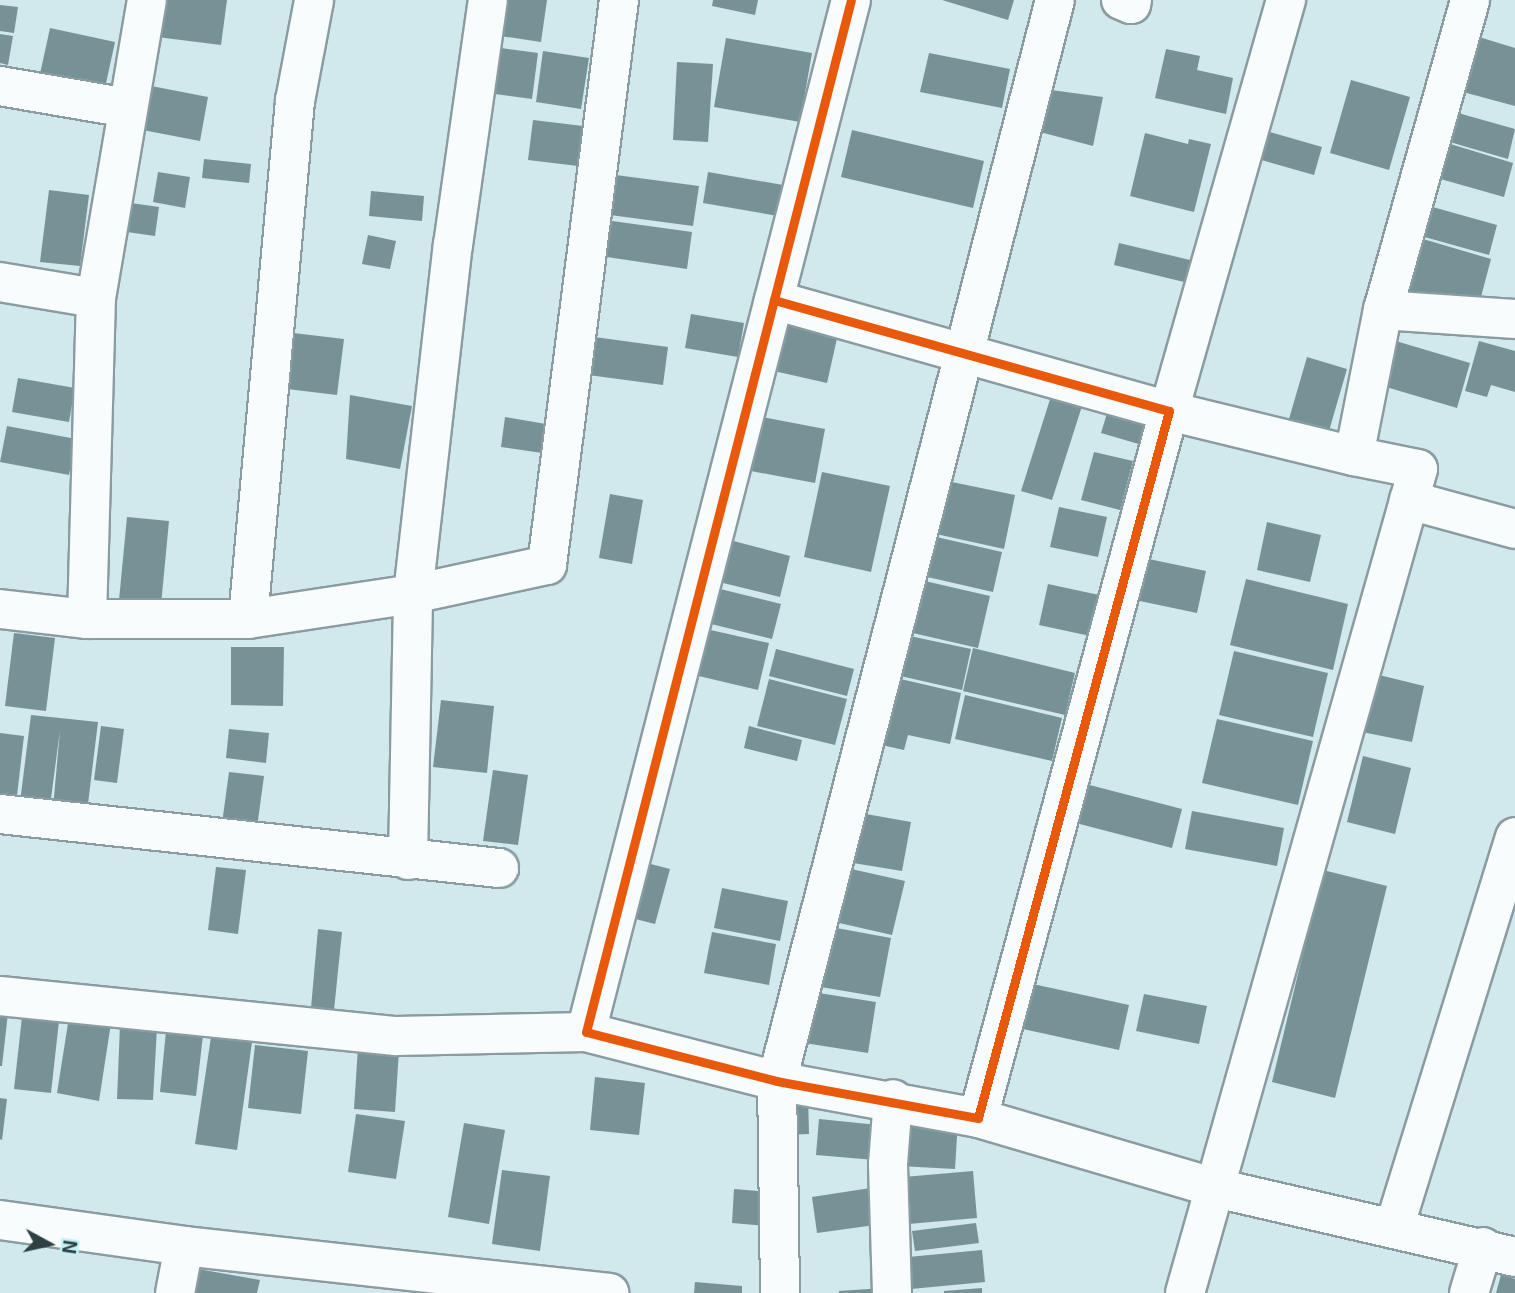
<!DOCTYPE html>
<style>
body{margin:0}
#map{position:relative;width:1515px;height:1293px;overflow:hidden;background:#d1e8ec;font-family:"Exo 2",sans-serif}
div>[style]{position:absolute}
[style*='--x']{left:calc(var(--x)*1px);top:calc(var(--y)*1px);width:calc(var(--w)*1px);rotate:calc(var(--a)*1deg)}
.building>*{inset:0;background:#779296}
.roads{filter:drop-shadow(2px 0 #8a9ca0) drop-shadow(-2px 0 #8a9ca0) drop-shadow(0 2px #8a9ca0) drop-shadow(0 -2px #8a9ca0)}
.street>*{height:38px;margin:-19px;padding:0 19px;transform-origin:19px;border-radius:19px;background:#f8fcfc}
.cycleway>*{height:9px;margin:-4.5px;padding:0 4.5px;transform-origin:4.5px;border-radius:4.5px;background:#e8590c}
span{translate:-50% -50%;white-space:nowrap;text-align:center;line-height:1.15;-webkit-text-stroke:7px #c5f0f8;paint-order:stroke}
.north{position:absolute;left:14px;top:1209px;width:70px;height:70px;-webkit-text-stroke:5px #c5f0f8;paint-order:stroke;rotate:98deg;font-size:19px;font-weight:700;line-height:28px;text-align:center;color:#2f4043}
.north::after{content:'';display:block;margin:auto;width:24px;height:32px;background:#2f4043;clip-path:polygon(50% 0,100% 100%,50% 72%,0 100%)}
</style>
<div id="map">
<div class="building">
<div style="clip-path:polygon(154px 0,227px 0,221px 45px,149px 36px)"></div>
<div style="clip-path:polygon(492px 0,547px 0,541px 42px,487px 34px)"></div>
<div style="clip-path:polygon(713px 0,758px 0,755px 15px,712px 6px)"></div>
<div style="clip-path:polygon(942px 0,1014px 0,1008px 20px)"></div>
<div style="clip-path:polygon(0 5px,18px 7px,14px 33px,0 31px)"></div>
<div style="clip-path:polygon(50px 28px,115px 42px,105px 88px,40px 74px)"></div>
<div style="clip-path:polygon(0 34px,13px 36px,8px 65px,0 63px)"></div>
<div style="clip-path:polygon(1479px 37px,1515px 48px,1515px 106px,1463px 92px)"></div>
<div style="clip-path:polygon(726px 38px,812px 53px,800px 122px,714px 107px)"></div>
<div style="clip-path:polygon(493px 47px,538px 53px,532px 99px,487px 93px)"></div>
<div style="clip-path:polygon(1166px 49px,1200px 56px,1197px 70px,1233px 78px,1226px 114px,1155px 98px)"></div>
<div style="clip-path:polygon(543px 51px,589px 58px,581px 109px,536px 102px)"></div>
<div style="clip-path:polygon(929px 53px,1010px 69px,1002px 108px,920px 92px)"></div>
<div style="clip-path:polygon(677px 62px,713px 64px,708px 142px,673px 140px)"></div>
<div style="clip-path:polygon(1351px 80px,1410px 97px,1389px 170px,1330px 153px)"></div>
<div style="clip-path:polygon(141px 84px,208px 97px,200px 141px,132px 128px)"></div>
<div style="clip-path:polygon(1051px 90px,1103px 97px,1093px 146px,1040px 132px)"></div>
<div style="clip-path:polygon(1451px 111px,1515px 129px,1508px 159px,1443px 140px)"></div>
<div style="clip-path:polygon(533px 120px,583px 126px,578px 166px,528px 160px)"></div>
<div style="clip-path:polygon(1260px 129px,1322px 147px,1314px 175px,1251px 157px)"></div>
<div style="clip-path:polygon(852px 130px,984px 161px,973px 208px,841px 177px)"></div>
<div style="clip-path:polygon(1145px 133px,1188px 144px,1189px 139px,1211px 144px,1194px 212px,1130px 196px)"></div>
<div style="clip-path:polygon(1447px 143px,1513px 163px,1504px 197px,1437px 178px)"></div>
<div style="clip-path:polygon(204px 159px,251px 164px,249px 183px,202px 178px)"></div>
<div style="clip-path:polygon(158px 172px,190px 177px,185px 208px,153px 202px)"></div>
<div style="clip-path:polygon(708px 172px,783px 185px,778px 216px,703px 203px)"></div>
<div style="clip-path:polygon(616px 175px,699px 186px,693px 226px,610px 215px)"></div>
<div style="clip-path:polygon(49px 190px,89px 195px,80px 266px,40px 262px)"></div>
<div style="clip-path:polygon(371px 191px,424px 196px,422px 221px,369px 216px)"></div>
<div style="clip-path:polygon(124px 202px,159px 207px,155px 236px,120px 231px)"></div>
<div style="clip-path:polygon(1429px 206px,1497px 225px,1489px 255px,1421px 236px)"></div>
<div style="clip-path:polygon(612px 221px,692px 232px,687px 269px,607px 257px)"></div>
<div style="clip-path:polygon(368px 235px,396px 241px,390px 269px,362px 264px)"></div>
<div style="clip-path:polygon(1423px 239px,1491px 259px,1477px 312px,1408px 292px)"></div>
<div style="clip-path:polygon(1119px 243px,1190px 260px,1184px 282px,1114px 265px)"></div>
<div style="clip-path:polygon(691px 314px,744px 323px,738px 357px,685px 348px)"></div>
<div style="clip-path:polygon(784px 322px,838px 334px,827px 383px,774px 371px)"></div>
<div style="clip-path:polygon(285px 332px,344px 339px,337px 395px,279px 388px)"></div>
<div style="clip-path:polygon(587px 336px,668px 347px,663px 385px,581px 374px)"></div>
<div style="clip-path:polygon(1389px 339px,1470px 363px,1457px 408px,1376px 384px)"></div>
<div style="clip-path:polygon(1479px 341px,1515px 351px,1515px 392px,1491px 385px,1487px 397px,1465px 391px)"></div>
<div style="clip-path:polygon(1307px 357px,1347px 369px,1329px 431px,1289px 419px)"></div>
<div style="clip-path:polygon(18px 378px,75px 388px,69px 422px,12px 412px)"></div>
<div style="clip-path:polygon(1052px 393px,1083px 403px,1052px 500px,1021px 491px)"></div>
<div style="clip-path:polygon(350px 395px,412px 406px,400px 469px,346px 459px)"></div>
<div style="clip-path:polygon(1108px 410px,1149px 422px,1142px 445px,1101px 433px)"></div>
<div style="clip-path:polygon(751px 415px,825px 429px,815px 483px,740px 469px)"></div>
<div style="clip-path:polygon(505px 417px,546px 424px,542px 453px,501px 447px)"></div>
<div style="clip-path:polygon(7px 426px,76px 439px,69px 475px,0 462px)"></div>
<div style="clip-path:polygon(1094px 452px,1133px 461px,1120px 510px,1081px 500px)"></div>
<div style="clip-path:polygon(822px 472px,890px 486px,871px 572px,804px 557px)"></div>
<div style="clip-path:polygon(947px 481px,1015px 495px,1004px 549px,936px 534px)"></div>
<div style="clip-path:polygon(610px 494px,643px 500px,632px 564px,599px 558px)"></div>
<div style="clip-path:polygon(1059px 507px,1107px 517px,1098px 557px,1050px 547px)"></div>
<div style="clip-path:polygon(127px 517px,169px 521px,161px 605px,119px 600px)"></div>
<div style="clip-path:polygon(1267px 522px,1321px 535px,1310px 582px,1257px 570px)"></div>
<div style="clip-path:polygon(932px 536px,1002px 552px,993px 592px,923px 576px)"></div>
<div style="clip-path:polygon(726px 539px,790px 556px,780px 597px,715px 581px)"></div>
<div style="clip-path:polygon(1144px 558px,1206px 571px,1197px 613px,1135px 600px)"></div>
<div style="clip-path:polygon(916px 579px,990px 596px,978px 648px,904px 631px)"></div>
<div style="clip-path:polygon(1246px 579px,1348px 604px,1333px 670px,1230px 645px)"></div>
<div style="clip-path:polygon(1048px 584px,1099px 595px,1090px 636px,1039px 625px)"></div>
<div style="clip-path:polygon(704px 585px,781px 604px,772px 639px,695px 620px)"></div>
<div style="clip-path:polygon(697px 627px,769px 643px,758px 690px,686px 673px)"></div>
<div style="clip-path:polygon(14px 633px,55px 638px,46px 711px,5px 706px)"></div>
<div style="clip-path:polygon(905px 635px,971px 649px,962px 690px,896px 675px)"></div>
<div style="clip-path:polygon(231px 647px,284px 647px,283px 706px,231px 705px)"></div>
<div style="clip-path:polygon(973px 648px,1075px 673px,1065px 715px,963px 691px)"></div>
<div style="clip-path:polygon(776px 649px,854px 669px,847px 696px,769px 676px)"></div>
<div style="clip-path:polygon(1234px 651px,1328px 673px,1313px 737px,1219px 715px)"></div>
<div style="clip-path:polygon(1375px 674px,1424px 686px,1412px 742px,1362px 732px)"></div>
<div style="clip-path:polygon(892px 677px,961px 693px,950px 744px,908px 735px,904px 750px,877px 744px)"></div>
<div style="clip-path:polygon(769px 679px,847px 699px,835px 745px,757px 726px)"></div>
<div style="clip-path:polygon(965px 695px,1062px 718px,1052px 761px,955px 739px)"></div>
<div style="clip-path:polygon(441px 700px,494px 706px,487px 773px,433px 767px)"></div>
<div style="clip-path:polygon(31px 715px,98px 722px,87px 812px,53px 808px,60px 730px,49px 814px,19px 810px)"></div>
<div style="clip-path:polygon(1217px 719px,1313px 741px,1298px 805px,1202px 783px)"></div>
<div style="clip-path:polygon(101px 726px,124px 729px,117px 783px,94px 780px)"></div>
<div style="clip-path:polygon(749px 726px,802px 740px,797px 761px,744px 748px)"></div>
<div style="clip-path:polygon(229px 729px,269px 733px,266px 763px,226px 758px)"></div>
<div style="clip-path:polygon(0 733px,24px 736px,16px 804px,0 802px)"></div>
<div style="clip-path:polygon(1363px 756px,1411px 768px,1395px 834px,1347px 822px)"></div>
<div style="clip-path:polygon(493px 770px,528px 775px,518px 845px,483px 841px)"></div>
<div style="clip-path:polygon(229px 772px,264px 776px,256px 835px,221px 831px)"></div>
<div style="clip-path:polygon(1082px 783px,1182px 809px,1172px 848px,1072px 822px)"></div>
<div style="clip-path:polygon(849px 811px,911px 822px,902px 871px,841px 861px)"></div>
<div style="clip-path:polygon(1192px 811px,1284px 828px,1277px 866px,1185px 849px)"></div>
<div style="clip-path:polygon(639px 861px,670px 869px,655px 924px,624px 916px)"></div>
<div style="clip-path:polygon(838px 866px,905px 881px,892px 935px,826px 920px)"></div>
<div style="clip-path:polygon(216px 867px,246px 870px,238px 934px,208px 930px)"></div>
<div style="clip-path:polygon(1323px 870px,1387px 886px,1335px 1098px,1272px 1082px)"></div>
<div style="clip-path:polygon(722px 888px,788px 901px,780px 941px,714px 928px)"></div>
<div style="clip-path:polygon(820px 925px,891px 938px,880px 997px,809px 985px)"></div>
<div style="clip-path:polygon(318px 929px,342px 932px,334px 1010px,311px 1008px)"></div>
<div style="clip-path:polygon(712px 932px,776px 944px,769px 985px,704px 973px)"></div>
<div style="clip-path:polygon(1033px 984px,1129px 1005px,1119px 1050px,1023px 1029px)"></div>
<div style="clip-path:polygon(806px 991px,876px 1002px,868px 1053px,798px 1042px)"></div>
<div style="clip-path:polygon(1144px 994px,1207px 1006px,1199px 1044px,1136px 1031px)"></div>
<div style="clip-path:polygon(0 1003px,9px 1004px,2px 1066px,0 1066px)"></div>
<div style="clip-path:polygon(23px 1008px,60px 1012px,51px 1093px,14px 1089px)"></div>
<div style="clip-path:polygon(69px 1017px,111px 1023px,99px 1101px,57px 1093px)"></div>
<div style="clip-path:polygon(120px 1025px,157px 1027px,153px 1100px,117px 1099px)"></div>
<div style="clip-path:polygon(166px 1031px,203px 1035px,196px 1096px,160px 1092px)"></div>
<div style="clip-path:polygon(211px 1037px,252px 1042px,237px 1150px,195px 1144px)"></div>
<div style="clip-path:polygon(255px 1045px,308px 1051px,301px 1114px,248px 1108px)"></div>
<div style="clip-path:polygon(358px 1047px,399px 1050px,395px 1112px,354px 1109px)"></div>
<div style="clip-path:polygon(595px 1077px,645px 1083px,639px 1135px,590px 1130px)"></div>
<div style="clip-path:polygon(808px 1092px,809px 1134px,785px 1135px,784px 1093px)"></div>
<div style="clip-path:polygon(0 1098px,7px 1099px,2px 1140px,0 1139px)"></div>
<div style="clip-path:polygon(356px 1114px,405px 1121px,396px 1179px,348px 1172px)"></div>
<div style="clip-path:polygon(902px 1116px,958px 1120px,955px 1169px,899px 1166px)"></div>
<div style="clip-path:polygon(819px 1119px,878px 1125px,875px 1160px,816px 1155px)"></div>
<div style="clip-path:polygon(464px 1123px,505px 1130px,489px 1224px,448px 1217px)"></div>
<div style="clip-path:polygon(502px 1170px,550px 1176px,540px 1251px,492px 1244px)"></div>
<div style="clip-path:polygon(973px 1171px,977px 1218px,897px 1225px,892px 1178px)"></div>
<div style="clip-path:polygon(877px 1187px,882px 1224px,817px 1233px,812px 1197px)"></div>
<div style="clip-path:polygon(734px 1189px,770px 1192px,768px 1226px,732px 1223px)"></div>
<div style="clip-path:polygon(976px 1223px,979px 1243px,915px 1251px,912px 1231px)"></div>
<div style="clip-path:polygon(982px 1250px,985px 1282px,911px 1289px,908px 1257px)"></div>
<div style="clip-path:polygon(198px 1269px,260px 1280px,257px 1293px,194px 1293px)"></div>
<div style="clip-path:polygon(1501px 1275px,1515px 1279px,1515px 1293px,1496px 1293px)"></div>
<div style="clip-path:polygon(695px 1282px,742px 1286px,742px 1293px,694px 1293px)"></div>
<div style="clip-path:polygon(883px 1288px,883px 1293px,839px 1293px,839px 1291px)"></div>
<div style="clip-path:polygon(982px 1288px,982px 1293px,944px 1293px,944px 1291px)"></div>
</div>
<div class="roads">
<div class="street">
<div style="--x:1121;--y:0;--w:11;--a:22"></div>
<div style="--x:1131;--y:4;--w:4;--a:-76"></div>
<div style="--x:1286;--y:0;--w:427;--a:105.9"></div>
<div style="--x:1169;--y:411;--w:190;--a:13.7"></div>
<div style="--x:0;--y:86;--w:130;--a:9.8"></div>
<div style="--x:0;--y:282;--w:97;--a:9.5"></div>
<div style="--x:774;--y:300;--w:410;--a:15.7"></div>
<div style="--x:1169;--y:411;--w:732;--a:105.12"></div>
<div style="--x:978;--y:1118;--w:204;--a:-169.6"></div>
<div style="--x:777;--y:1081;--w:197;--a:-165.6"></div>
<div style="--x:586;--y:1032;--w:1065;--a:-75.6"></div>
<div style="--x:1383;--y:310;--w:132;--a:3.9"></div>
<div style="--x:1409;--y:500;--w:110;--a:15.3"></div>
<div style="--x:0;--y:609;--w:88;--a:6.6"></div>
<div style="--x:87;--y:619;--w:161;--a:0"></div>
<div style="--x:248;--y:619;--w:167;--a:-8.6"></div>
<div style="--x:413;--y:594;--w:137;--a:-12.2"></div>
<div style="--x:547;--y:565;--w:570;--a:-82.74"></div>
<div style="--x:87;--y:619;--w:321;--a:-88.4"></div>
<div style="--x:96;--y:298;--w:302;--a:-80.3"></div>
<div style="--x:248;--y:619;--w:520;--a:-84.82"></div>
<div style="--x:295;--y:101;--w:103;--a:-79.3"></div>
<div style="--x:0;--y:814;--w:502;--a:6.18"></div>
<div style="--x:408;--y:860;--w:266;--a:-88.9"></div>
<div style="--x:413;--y:594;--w:351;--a:-83.5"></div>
<div style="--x:453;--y:245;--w:247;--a:-81.9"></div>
<div style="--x:0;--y:996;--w:398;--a:5.8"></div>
<div style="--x:396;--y:1036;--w:190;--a:-1.2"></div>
<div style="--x:978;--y:1118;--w:248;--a:16.4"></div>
<div style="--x:1216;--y:1188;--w:307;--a:13"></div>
<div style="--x:0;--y:1220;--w:186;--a:8"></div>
<div style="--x:184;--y:1246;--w:48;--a:100.8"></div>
<div style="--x:1394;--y:1228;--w:409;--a:-72.8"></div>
<div style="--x:184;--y:1246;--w:428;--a:6.3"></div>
<div style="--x:780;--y:1293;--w:212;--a:-90.8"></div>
<div style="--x:777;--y:1081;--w:1116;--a:-75.58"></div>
<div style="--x:892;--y:1293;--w:129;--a:-91.8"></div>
<div style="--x:888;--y:1164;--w:65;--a:-85.6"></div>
<div style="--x:1185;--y:1293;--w:856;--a:-74.21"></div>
<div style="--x:1418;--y:469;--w:65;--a:-168.5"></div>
<div style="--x:1354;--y:456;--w:149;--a:-78.8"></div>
<div style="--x:1383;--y:310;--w:322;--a:-74.3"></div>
<div style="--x:1469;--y:1293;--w:48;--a:-73.1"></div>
</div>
</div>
<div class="cycleway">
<div style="--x:774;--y:300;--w:410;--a:15.7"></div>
<div style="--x:1169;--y:411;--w:732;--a:105.12"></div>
<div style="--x:978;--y:1118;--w:204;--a:-169.6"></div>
<div style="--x:777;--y:1081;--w:197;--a:-165.6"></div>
<div style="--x:586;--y:1032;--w:1065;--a:-75.6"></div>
</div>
<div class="north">N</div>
</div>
